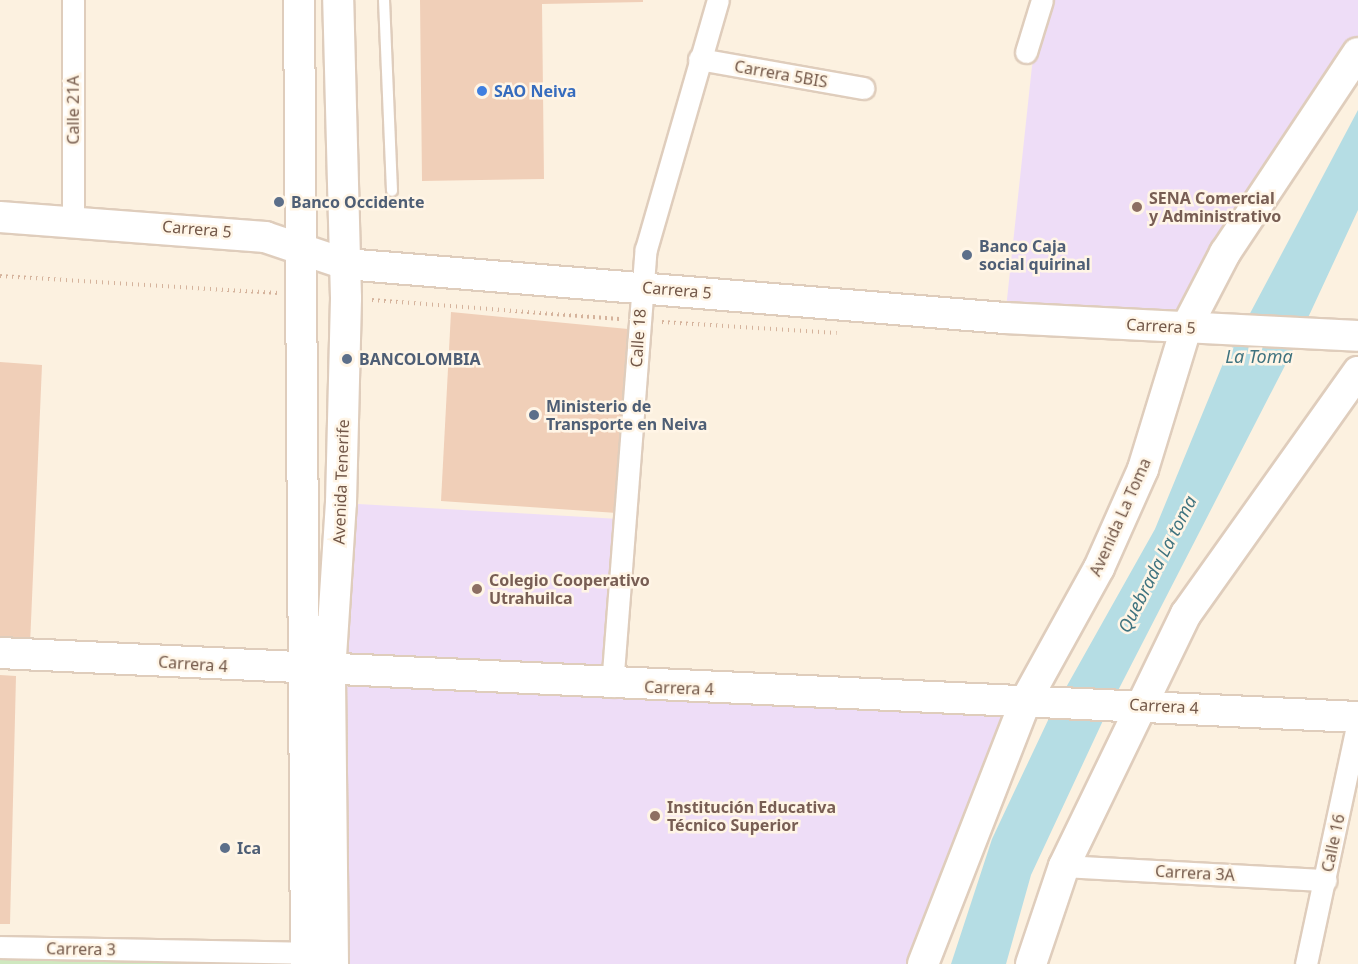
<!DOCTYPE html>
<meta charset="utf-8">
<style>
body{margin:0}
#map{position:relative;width:1358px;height:964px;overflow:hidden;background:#fcf1e0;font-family:"Noto Sans",sans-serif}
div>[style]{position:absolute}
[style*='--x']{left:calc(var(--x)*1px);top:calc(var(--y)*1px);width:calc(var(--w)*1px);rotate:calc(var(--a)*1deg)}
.education>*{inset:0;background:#eeddf7}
.green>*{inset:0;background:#cfe8bf}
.water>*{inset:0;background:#b5dde4}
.building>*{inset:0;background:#f0cfb8}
.path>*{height:4px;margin-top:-2px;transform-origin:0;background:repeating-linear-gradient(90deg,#d5b39c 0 1.5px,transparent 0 6px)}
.roads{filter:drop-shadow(2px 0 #dfcdbc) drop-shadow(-2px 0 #dfcdbc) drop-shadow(0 2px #dfcdbc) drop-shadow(0 -2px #dfcdbc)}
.lane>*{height:10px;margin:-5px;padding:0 5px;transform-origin:5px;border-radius:5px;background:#fff}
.street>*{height:21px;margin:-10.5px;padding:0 10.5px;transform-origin:10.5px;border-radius:10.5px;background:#fff}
.secondary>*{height:30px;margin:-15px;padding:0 15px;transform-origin:15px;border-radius:15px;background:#fff}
.dots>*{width:16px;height:16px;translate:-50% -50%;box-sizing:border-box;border:3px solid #fff5e6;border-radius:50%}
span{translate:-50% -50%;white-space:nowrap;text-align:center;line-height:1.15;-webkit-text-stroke:5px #fff5e6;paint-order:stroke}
.street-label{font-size:16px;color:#725748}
.shop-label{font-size:16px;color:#366cbe;font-weight:700}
.left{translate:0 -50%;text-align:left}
.education-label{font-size:16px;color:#785e54;font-weight:700}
.service-label{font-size:16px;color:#4e5e75;font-weight:700}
.water-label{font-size:18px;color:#3f737f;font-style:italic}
</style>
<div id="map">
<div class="education">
<div style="clip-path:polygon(1052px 0,1358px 0,1358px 53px,1186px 328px,1005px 318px,1032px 66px)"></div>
<div style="clip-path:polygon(341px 503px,619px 519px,608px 675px,338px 658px)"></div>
<div style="clip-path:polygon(330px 672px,1025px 702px,923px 964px,333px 964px)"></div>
</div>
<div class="green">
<div style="clip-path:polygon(0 947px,306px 964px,0 964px)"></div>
</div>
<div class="water">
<div style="clip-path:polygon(1358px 110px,1358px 210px,1293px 350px,1107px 712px,1031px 875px,1006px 964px,951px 964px,992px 839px,1050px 716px,1155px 529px,1222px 366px)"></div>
</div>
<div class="building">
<div style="clip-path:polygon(420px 0,643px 0,643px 2px,542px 4px,544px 179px,422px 181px)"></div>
<div style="clip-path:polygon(451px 312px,628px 329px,617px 513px,441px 501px)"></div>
<div style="clip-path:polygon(0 362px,42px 365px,30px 645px,0 643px)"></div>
<div style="clip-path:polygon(0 675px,16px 676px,10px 924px,0 924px)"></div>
</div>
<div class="path">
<div style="--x:0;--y:276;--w:279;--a:3.5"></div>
<div style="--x:372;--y:300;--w:248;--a:4.4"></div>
<div style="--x:662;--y:322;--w:175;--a:3.6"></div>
</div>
<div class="roads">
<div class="lane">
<div style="--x:384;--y:0;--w:191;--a:87.6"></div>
</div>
<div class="street">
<div style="--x:1026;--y:52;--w:54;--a:-72.9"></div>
<div style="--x:699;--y:59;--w:167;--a:10"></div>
<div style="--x:73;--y:220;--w:220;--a:-90"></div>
<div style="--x:612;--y:686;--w:438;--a:-85.6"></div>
<div style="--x:646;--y:249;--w:259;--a:-73.9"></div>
<div style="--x:1064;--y:866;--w:262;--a:3.1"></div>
<div style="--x:0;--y:947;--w:306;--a:1.1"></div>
<div style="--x:1306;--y:964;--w:249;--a:-77.9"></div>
</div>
<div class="secondary">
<div style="--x:299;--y:0;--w:964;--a:89.58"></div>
<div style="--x:0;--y:217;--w:266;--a:4.3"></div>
<div style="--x:265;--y:237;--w:84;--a:18.6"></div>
<div style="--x:345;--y:264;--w:662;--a:4.68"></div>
<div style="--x:1005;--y:318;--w:353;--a:2.9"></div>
<div style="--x:0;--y:653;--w:1360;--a:2.7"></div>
<div style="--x:333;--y:964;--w:292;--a:-90.6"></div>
<div style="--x:330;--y:672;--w:169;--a:-86.3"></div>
<div style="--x:341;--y:503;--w:205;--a:-88.6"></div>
<div style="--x:346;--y:298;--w:298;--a:-91.5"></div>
<div style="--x:923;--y:964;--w:281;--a:-68.7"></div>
<div style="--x:1025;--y:702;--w:153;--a:-61.1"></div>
<div style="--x:1099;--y:568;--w:108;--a:-66"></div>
<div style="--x:1143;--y:469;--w:147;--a:-73"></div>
<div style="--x:1186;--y:328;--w:85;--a:-62.5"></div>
<div style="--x:1225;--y:253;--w:240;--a:-56.4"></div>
<div style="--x:1031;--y:964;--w:103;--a:-71.4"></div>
<div style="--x:1064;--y:866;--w:280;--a:-64.2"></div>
<div style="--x:1186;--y:614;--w:297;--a:-54.6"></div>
</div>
</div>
<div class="dots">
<div style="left:482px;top:91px;background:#3f7fe0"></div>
<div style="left:279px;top:202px;background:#5c6f8a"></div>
<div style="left:1137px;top:207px;background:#8d6e63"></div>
<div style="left:967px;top:255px;background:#5c6f8a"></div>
<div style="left:347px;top:359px;background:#5c6f8a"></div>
<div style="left:534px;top:415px;background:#5c6f8a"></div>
<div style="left:477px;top:589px;background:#8d6e63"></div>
<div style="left:655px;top:816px;background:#8d6e63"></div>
<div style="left:225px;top:848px;background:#5c6f8a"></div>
</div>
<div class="street-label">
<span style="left:781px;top:74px;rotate:10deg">Carrera 5BIS</span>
<span style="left:73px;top:110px;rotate:-90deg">Calle 21A</span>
<span style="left:197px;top:229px;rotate:5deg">Carrera 5</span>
<span style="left:677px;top:290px;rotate:5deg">Carrera 5</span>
<span style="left:1161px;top:326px;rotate:3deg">Carrera 5</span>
<span style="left:638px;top:338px;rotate:-86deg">Calle 18</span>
<span style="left:341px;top:482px;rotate:-88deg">Avenida Tenerife</span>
<span style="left:1120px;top:517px;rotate:-66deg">Avenida La Toma</span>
<span style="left:193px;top:664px;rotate:4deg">Carrera 4</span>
<span style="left:679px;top:688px;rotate:2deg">Carrera 4</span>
<span style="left:1164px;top:706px;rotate:3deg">Carrera 4</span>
<span style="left:1333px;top:843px;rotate:-78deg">Calle 16</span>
<span style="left:1195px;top:873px;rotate:3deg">Carrera 3A</span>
<span style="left:81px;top:949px;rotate:1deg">Carrera 3</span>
</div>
<div class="shop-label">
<span class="left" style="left:494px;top:91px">SAO Neiva</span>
</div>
<div class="education-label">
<span class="left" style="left:1149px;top:207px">SENA Comercial<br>y Administrativo</span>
<span class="left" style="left:489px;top:589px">Colegio Cooperativo<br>Utrahuilca</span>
<span class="left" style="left:667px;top:816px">Institución Educativa<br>Técnico Superior</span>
</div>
<div class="service-label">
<span class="left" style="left:291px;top:202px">Banco Occidente</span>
<span class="left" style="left:979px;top:255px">Banco Caja<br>social quirinal</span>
<span class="left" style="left:359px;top:359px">BANCOLOMBIA</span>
<span class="left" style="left:546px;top:415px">Ministerio de<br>Transporte en Neiva</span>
<span class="left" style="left:237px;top:848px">Ica</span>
</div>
<div class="water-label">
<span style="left:1259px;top:356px">La Toma</span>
<span style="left:1157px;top:564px;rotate:-63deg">Quebrada La toma</span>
</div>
</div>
